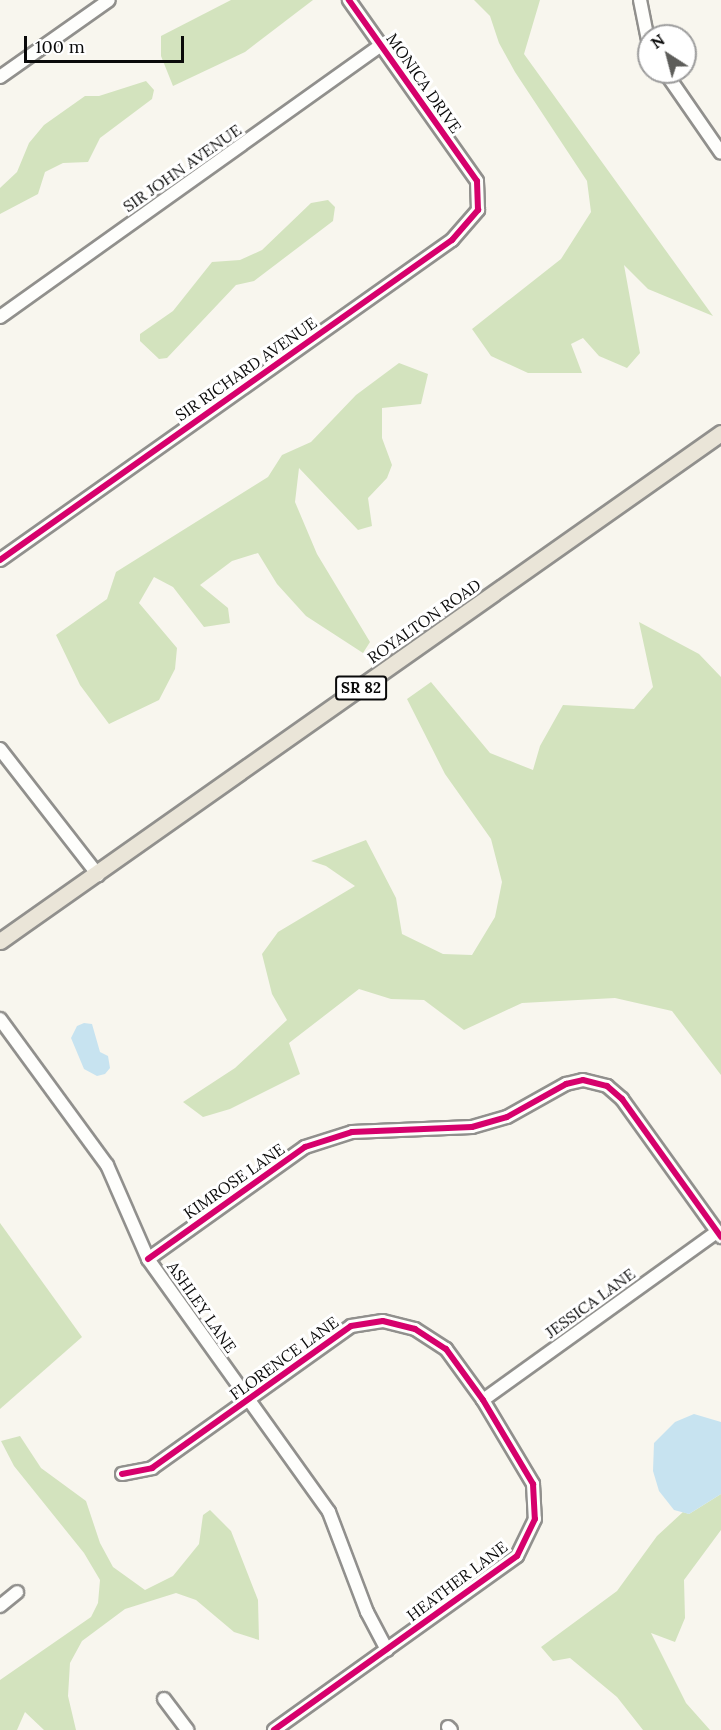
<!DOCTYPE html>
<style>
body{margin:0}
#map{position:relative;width:721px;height:1730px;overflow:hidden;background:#f8f6ee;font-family:Lora,serif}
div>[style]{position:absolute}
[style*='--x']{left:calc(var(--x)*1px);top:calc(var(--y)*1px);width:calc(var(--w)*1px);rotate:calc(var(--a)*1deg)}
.forest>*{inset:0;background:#d3e3be}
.water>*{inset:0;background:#c7e3f0}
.roads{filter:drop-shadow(2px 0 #91908d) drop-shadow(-2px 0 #91908d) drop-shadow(0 2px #91908d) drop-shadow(0 -2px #91908d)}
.minor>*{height:12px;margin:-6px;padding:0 6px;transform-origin:6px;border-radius:6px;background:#fefefc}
.major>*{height:15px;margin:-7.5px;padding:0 7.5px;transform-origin:7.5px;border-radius:7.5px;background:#eae5d8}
.cycleway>*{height:6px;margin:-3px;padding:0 3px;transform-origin:3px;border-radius:3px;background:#d6006c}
span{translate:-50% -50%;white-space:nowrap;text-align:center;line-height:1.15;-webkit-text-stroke:6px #fff;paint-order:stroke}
.shield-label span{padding:2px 4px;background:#fff;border:2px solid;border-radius:4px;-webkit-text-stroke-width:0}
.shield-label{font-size:15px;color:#0a0a0a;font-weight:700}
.street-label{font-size:16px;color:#0a0a0a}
.north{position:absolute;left:637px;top:24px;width:60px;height:60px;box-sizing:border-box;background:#fff;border:2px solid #9d9d9d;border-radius:50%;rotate:324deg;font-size:16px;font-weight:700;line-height:24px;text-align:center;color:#0a0a0a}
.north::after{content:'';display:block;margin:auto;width:21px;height:27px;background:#5d5d5a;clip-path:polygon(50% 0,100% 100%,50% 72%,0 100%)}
.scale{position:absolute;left:24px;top:36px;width:160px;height:27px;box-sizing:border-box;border:3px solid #0a0a0a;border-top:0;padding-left:8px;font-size:18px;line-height:21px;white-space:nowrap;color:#0a0a0a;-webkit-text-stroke:4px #fff;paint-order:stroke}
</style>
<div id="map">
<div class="forest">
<div style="clip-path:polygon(231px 0,313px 0,245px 52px,173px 86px,161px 56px,161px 36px)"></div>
<div style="clip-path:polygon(474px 0,540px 0,524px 54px,713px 316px,648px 289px,624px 265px,640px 353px,627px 368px,599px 356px,583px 338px,571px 344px,582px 373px,528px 373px,491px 356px,472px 329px,561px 259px,591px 212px,587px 181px,515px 72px,499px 43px,490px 16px)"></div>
<div style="clip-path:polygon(146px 81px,154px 90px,152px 99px,100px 138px,88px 162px,63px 163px,45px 172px,38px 194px,0 214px,0 188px,17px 172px,29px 143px,44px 125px,85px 96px,99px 96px)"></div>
<div style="clip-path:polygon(328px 200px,335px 207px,333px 221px,254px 281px,236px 285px,167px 358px,159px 359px,140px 341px,140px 334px,173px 311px,212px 262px,240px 260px,262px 250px,311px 203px)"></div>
<div style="clip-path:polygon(399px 363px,428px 374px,421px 404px,382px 408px,382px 438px,392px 465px,387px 478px,368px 498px,372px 526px,358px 530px,299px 468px,295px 502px,317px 554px,370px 642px,363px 653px,306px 616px,277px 584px,258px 553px,232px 561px,200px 585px,228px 608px,230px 623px,204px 627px,173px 587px,154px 577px,139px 603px,177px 648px,175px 669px,159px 700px,109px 724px,80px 685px,56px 635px,107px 599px,116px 572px,268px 477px,282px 455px,311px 442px,356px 395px)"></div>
<div style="clip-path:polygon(639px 622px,699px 654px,721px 677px,721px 1075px,672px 1011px,615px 998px,522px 1003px,464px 1030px,424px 1000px,391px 999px,359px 989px,289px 1043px,300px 1074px,230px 1109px,203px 1117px,183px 1102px,235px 1068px,287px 1020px,272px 994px,262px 954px,278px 932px,355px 886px,326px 866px,311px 861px,366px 840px,396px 898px,402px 934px,443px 954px,472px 955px,495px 917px,502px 882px,491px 839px,445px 774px,407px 699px,431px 682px,490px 753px,533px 770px,540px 746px,563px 705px,634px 709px,653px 687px)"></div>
<div style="clip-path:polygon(0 1223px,82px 1337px,0 1409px)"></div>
<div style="clip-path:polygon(20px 1436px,41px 1468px,86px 1501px,100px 1543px,113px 1567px,145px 1590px,173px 1576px,199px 1544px,203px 1515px,210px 1510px,231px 1531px,258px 1600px,259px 1640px,234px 1632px,196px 1600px,176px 1593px,125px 1609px,82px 1641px,70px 1663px,68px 1696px,76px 1730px,44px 1730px,25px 1712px,17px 1730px,0 1730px,0 1680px,91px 1617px,98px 1603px,100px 1580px,84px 1553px,14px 1466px,1px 1441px)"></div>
<div style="clip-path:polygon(721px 1494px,721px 1530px,684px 1580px,685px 1618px,675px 1642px,651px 1633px,686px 1703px,710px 1730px,643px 1730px,617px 1697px,570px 1658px,553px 1661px,541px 1647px,617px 1591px,657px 1536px,683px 1512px,689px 1514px)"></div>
</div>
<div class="water">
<div style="clip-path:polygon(84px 1023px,92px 1024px,100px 1052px,108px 1056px,110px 1068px,105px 1074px,97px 1076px,84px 1069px,71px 1038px,77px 1026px)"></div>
<div style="clip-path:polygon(694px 1414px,721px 1422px,721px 1494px,689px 1514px,674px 1510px,659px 1491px,653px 1471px,654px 1443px,675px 1422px)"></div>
</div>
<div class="roads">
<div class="minor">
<div style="--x:640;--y:0;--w:46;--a:78.7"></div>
<div style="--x:665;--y:72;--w:98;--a:55.3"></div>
<div style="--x:0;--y:77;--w:133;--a:-35.2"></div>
<div style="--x:0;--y:317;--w:468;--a:-35.5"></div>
<div style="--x:0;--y:560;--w:554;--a:-35.3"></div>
<div style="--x:452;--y:240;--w:40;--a:-49"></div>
<div style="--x:478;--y:210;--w:29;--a:-92"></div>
<div style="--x:477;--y:181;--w:222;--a:-125.3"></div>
<div style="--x:0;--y:749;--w:160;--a:52.1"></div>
<div style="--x:0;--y:1019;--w:181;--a:53.8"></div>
<div style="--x:107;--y:1165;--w:103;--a:66.4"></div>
<div style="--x:148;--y:1259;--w:311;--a:54.4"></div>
<div style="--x:329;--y:1512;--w:107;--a:69.2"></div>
<div style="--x:367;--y:1612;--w:43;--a:62.2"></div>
<div style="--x:148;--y:1259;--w:193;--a:-35.5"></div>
<div style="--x:305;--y:1147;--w:49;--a:-17.7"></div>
<div style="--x:352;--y:1132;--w:120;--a:-2.4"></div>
<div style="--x:472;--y:1127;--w:36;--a:-16"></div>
<div style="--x:507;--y:1117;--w:68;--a:-29.2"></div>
<div style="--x:566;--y:1084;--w:17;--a:-13"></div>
<div style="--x:583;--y:1080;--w:25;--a:14"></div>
<div style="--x:607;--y:1086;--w:20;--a:41"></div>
<div style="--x:622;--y:1099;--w:170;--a:54.3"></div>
<div style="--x:483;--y:1400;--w:288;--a:-35.7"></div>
<div style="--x:122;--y:1474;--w:31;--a:-11"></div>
<div style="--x:152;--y:1468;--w:244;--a:-35.5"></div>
<div style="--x:351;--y:1326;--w:32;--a:-9"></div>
<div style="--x:383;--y:1321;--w:33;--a:14"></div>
<div style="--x:415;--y:1329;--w:37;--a:33"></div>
<div style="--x:446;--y:1349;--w:63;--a:54"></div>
<div style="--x:483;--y:1400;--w:98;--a:59.2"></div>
<div style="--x:533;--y:1484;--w:35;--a:87"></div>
<div style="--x:535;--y:1519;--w:41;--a:115.9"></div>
<div style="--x:517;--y:1556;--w:299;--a:144.4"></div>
<div style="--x:0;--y:1606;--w:22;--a:-39"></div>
<div style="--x:164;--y:1699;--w:39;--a:53"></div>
<div style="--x:448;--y:1727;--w:4;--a:45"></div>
</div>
<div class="major">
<div style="--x:0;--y:941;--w:882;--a:-35.17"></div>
</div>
</div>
<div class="cycleway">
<div style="--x:0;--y:560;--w:554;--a:-35.3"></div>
<div style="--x:452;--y:240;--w:40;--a:-49"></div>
<div style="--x:478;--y:210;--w:29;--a:-92"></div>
<div style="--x:477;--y:181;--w:222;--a:-125.3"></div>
<div style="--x:148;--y:1259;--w:193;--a:-35.5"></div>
<div style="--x:305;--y:1147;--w:49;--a:-17.7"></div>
<div style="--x:352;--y:1132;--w:120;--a:-2.4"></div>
<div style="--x:472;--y:1127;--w:36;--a:-16"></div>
<div style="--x:507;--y:1117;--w:68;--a:-29.2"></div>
<div style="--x:566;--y:1084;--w:17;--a:-13"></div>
<div style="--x:583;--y:1080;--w:25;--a:14"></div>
<div style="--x:607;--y:1086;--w:20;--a:41"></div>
<div style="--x:622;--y:1099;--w:170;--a:54.3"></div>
<div style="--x:122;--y:1474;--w:31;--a:-11"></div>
<div style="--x:152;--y:1468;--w:244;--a:-35.5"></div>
<div style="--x:351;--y:1326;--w:32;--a:-9"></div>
<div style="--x:383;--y:1321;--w:33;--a:14"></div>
<div style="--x:415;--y:1329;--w:37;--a:33"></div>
<div style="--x:446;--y:1349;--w:63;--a:54"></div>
<div style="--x:483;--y:1400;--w:98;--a:59.2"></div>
<div style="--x:533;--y:1484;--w:35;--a:87"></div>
<div style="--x:535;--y:1519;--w:41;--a:115.9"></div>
<div style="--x:517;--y:1556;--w:299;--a:144.4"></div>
</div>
<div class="shield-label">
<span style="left:361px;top:688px">SR 82</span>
</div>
<div class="street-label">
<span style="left:424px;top:83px;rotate:55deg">MONICA DRIVE</span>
<span style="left:182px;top:168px;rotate:-35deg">SIR JOHN AVENUE</span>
<span style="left:246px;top:369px;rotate:-35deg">SIR RICHARD AVENUE</span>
<span style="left:424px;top:621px;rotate:-35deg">ROYALTON ROAD</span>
<span style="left:234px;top:1181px;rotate:-35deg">KIMROSE LANE</span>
<span style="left:590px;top:1303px;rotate:-36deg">JESSICA LANE</span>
<span style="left:202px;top:1307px;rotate:55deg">ASHLEY LANE</span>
<span style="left:284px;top:1358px;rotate:-36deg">FLORENCE LANE</span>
<span style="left:457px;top:1581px;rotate:-37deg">HEATHER LANE</span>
</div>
<div class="north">N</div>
<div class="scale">100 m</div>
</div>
